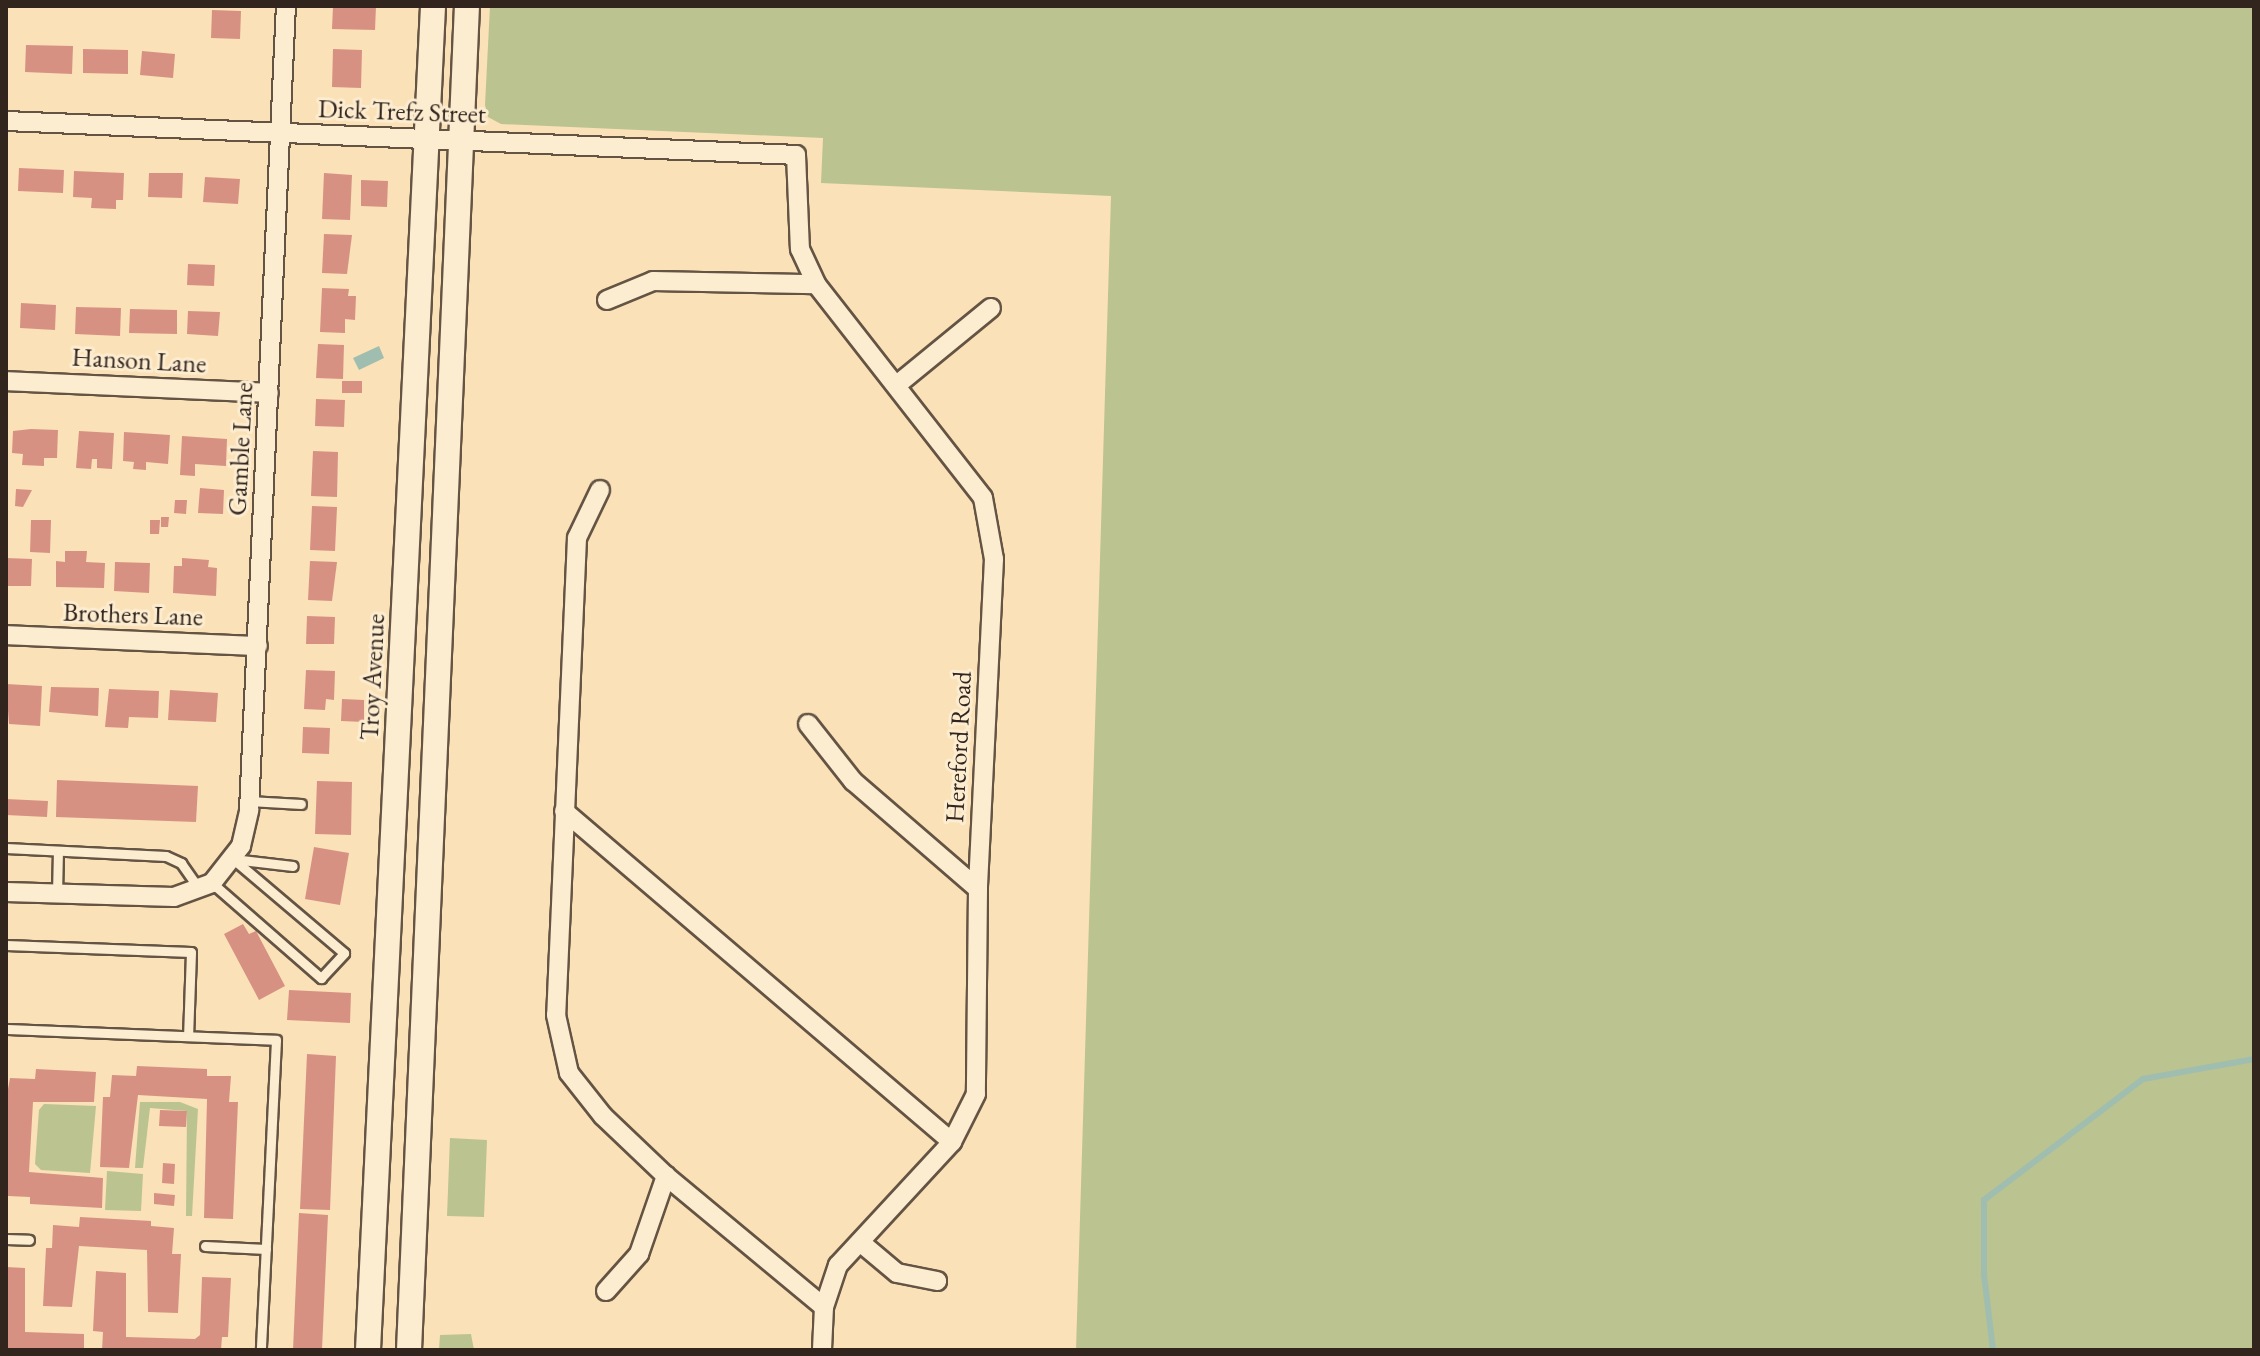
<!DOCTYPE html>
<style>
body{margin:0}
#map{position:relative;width:2260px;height:1356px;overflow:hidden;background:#fbe1b7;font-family:"EB Garamond",serif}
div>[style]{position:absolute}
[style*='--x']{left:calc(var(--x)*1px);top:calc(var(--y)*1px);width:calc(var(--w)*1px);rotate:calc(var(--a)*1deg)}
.green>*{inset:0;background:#bbc391}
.water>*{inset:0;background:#9fbeaf}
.stream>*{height:6px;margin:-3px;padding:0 3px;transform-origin:3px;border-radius:3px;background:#9fbeaf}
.building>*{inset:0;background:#d79182}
.roads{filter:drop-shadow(2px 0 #645444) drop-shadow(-2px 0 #645444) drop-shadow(0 2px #645444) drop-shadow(0 -2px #645444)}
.service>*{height:9px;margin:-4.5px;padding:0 4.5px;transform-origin:4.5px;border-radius:4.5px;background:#fcecd0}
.minor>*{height:18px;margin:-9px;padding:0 9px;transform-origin:9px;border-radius:9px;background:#fcecd0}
.secondary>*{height:24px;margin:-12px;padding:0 12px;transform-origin:12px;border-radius:12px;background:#fcecd0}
span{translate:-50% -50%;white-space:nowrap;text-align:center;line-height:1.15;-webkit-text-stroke:6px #fcecd0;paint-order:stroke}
.street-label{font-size:26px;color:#31251e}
.frame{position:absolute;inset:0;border:8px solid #31251e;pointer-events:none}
</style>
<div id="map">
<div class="green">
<div style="clip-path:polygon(490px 6px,2254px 6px,2254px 1350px,1076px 1350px,1111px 196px,821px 183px,823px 138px,501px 124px,488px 117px,485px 105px)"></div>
<div style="clip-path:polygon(140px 1102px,180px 1102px,198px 1109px,192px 1216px,186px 1216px,187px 1111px,150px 1108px,143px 1168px,135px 1168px)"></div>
<div style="clip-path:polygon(44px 1104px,96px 1106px,90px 1173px,41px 1170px,35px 1164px,39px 1110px)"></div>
<div style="clip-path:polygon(450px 1138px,487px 1140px,484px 1217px,447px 1216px)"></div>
<div style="clip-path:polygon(107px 1171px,143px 1174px,141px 1211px,105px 1210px)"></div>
<div style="clip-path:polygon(471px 1334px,474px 1350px,439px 1350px,440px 1335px)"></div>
</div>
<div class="water">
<div style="clip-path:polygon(379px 346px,384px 358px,359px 370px,353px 358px)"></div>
</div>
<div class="stream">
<div style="--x:1993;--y:1350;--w:76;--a:-96.8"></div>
<div style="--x:1984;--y:1275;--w:75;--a:-90"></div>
<div style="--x:1984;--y:1200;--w:200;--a:-37.3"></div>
<div style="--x:2143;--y:1079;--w:113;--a:-10.2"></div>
</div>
<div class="building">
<div style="clip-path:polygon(333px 6px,376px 6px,375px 30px,332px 29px)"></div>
<div style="clip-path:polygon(212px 10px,241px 11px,240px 39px,211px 38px)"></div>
<div style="clip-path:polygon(26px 45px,73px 46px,72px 74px,25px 72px)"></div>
<div style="clip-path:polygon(83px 49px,128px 50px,128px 74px,83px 73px)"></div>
<div style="clip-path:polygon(333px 49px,362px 50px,361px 88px,332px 87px)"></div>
<div style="clip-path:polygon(142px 51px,175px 54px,173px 78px,140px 75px)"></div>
<div style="clip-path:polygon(19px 168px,64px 170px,63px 193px,18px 191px)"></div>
<div style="clip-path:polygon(74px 171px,124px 173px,123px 200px,116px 200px,116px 209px,91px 208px,92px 198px,73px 197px)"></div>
<div style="clip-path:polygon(149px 173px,183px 173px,182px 198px,148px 197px)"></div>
<div style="clip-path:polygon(324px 173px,352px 175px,350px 220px,322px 219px)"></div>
<div style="clip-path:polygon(205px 177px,240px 179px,238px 204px,203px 202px)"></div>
<div style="clip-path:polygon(361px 180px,388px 181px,387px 207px,361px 206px)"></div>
<div style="clip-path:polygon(324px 234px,352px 235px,347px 274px,322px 273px)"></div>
<div style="clip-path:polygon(188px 264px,215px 265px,214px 286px,187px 285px)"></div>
<div style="clip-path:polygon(322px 288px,349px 289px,348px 296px,356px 296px,355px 320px,345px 319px,345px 333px,320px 332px)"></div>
<div style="clip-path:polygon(21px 303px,56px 305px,55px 330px,20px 328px)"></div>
<div style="clip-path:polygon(76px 307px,121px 308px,120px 336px,75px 334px)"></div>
<div style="clip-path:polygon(130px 309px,177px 310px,177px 334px,129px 333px)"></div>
<div style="clip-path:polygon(188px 311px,220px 312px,218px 336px,187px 334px)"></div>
<div style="clip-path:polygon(318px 344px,344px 345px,343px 379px,316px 378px)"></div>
<div style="clip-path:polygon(342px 381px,362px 381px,362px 393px,342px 393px)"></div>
<div style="clip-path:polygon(316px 399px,345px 400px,344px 427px,315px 426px)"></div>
<div style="clip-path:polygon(31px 429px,58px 430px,57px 458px,44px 458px,44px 466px,22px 465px,23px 454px,12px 453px,13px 431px)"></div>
<div style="clip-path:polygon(79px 431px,114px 433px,112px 469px,97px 468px,97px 459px,92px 459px,91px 469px,76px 468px)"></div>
<div style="clip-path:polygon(124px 432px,170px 435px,168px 464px,146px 462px,146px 470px,133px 469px,134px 462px,123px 461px)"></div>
<div style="clip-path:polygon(182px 436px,227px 439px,226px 466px,195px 464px,195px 476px,180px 475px)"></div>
<div style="clip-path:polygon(313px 451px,338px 452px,337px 497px,311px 496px)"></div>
<div style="clip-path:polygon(200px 488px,224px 490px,223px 514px,198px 513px)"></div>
<div style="clip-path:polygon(16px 489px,32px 490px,23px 507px,15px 506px)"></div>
<div style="clip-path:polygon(175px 500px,187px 500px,186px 514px,174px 513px)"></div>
<div style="clip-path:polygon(312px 506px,337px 507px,335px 551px,310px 550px)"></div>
<div style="clip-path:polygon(161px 517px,169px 517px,168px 527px,161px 527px)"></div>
<div style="clip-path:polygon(31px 520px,51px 520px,50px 553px,30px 552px)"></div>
<div style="clip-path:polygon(150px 520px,160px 520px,159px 534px,150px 534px)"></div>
<div style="clip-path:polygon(65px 551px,87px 551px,86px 562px,105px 563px,104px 588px,56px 587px,56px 561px,65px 562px)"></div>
<div style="clip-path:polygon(6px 558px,32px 559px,31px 586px,6px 586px)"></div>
<div style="clip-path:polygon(182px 558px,209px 560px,208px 567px,217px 568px,216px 596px,173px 593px,174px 566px,182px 566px)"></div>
<div style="clip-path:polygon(310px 561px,337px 562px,332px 601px,308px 600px)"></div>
<div style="clip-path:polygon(115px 562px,150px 563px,149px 593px,114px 591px)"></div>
<div style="clip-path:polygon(307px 616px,335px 617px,334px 644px,306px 644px)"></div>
<div style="clip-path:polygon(306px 670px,335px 671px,334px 700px,326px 699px,325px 710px,304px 709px)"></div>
<div style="clip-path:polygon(6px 684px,42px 686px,40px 726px,9px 724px)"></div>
<div style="clip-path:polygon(51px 687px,99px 688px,98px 716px,49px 712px)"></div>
<div style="clip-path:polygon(109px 689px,159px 691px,158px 718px,129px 717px,128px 728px,105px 727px)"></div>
<div style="clip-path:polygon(170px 690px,218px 693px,216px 722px,168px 720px)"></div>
<div style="clip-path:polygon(342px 699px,364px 700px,364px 722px,341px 721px)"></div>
<div style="clip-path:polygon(303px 727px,330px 728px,329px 754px,302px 753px)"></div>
<div style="clip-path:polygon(57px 780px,198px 786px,196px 822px,56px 817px)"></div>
<div style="clip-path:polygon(317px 781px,352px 782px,351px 835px,315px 834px)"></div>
<div style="clip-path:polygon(6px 799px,48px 801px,47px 817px,6px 815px)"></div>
<div style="clip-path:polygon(314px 847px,349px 853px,340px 905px,305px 899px)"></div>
<div style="clip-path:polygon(243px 924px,249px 934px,256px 931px,285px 986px,259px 1000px,224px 934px)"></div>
<div style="clip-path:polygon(289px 990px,351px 993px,350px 1023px,287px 1020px)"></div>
<div style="clip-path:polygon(307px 1054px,336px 1056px,330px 1210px,300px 1209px)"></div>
<div style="clip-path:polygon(137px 1066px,207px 1069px,207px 1076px,231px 1076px,229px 1102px,238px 1102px,233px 1219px,204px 1218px,207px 1099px,138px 1095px,129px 1168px,100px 1167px,103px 1097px,110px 1097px,112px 1075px,136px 1076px)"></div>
<div style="clip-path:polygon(36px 1069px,96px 1072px,94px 1102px,33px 1102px,29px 1172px,103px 1178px,102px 1208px,30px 1204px,30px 1197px,8px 1196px,6px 1100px,10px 1078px,35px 1079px)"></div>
<div style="clip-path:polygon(160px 1110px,187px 1111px,186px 1127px,159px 1126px)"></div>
<div style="clip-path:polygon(163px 1163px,175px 1164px,174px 1184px,162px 1183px)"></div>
<div style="clip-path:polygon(154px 1193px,175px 1195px,174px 1206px,154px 1204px)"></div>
<div style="clip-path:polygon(299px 1213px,328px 1215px,322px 1350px,293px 1350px)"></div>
<div style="clip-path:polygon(80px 1217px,151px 1221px,151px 1226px,174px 1228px,172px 1254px,181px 1254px,178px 1313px,148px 1312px,147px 1250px,79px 1246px,72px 1307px,43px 1306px,46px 1248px,52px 1248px,53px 1225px,79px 1227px)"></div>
<div style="clip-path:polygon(6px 1267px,25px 1268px,25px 1332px,84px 1334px,84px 1350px,6px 1350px)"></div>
<div style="clip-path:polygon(96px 1271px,126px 1273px,126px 1337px,195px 1339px,200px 1335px,202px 1277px,231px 1278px,228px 1337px,222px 1337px,221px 1350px,102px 1350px,103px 1332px,93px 1331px)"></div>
</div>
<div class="roads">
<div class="service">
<div style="--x:249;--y:801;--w:52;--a:3.3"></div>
<div style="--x:6;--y:848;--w:160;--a:2.9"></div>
<div style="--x:166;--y:856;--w:17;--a:25"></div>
<div style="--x:181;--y:863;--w:32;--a:55"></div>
<div style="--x:233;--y:859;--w:60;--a:6.7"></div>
<div style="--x:212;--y:883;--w:145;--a:41.1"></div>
<div style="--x:321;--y:978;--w:34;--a:-47"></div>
<div style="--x:344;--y:953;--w:145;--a:-139.7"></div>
<div style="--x:57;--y:894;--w:43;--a:-88.7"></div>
<div style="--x:6;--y:945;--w:185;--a:2.2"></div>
<div style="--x:191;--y:952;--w:84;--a:92"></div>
<div style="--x:6;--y:1029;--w:270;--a:2.3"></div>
<div style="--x:276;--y:1040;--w:310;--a:92.8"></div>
<div style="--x:6;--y:1239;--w:23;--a:2"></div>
<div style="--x:205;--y:1246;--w:61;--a:2.8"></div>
</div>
<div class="minor">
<div style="--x:6;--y:121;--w:791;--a:2.46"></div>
<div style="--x:796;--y:155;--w:94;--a:87.6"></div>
<div style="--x:800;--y:249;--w:38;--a:65"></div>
<div style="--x:816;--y:284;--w:271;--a:52"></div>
<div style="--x:983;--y:498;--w:62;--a:79.8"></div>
<div style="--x:994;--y:559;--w:330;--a:92.8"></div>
<div style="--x:978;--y:889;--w:205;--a:90.6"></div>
<div style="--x:976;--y:1094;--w:54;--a:116.6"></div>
<div style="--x:952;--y:1142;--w:168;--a:132.8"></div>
<div style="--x:838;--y:1265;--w:44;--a:108.4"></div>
<div style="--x:824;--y:1307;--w:43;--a:92.7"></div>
<div style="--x:607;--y:300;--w:50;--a:-22.4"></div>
<div style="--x:653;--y:281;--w:163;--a:1.1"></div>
<div style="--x:6;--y:381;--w:263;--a:2.6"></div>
<div style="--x:898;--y:384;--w:120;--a:-39.3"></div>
<div style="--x:600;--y:490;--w:53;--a:115.6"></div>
<div style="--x:577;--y:538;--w:477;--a:92.5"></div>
<div style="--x:556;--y:1015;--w:59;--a:77.4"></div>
<div style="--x:569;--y:1073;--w:55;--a:51.7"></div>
<div style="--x:603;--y:1116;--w:87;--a:43.6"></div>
<div style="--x:666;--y:1176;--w:205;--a:39.7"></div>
<div style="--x:6;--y:635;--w:252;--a:2.5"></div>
<div style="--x:808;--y:724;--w:73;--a:51.7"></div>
<div style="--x:853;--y:781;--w:165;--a:40.8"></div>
<div style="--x:564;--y:811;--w:510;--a:40.47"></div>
<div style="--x:6;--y:892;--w:168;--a:1.7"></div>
<div style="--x:174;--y:897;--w:40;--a:-20.2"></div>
<div style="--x:212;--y:883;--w:47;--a:-51.9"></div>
<div style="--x:241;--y:846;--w:37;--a:-77"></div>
<div style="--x:249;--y:810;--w:805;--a:-87.37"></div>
<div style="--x:860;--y:1242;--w:48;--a:40"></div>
<div style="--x:897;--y:1273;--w:41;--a:11.3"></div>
<div style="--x:606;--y:1291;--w:50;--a:-48.3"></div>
<div style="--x:639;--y:1254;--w:83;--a:-70.9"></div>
</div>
<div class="secondary">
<div style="--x:368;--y:1350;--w:1346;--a:-87.23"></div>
<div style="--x:409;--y:1350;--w:1345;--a:-87.53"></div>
</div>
</div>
<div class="street-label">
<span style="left:402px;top:112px;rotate:2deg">Dick Trefz Street</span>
<span style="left:139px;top:361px;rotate:3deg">Hanson Lane</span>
<span style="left:241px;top:449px;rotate:-87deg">Gamble Lane</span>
<span style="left:133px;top:615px;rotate:2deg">Brothers Lane</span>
<span style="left:373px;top:677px;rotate:-87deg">Troy Avenue</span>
<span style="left:959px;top:747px;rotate:-87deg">Hereford Road</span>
</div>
<div class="frame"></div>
</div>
